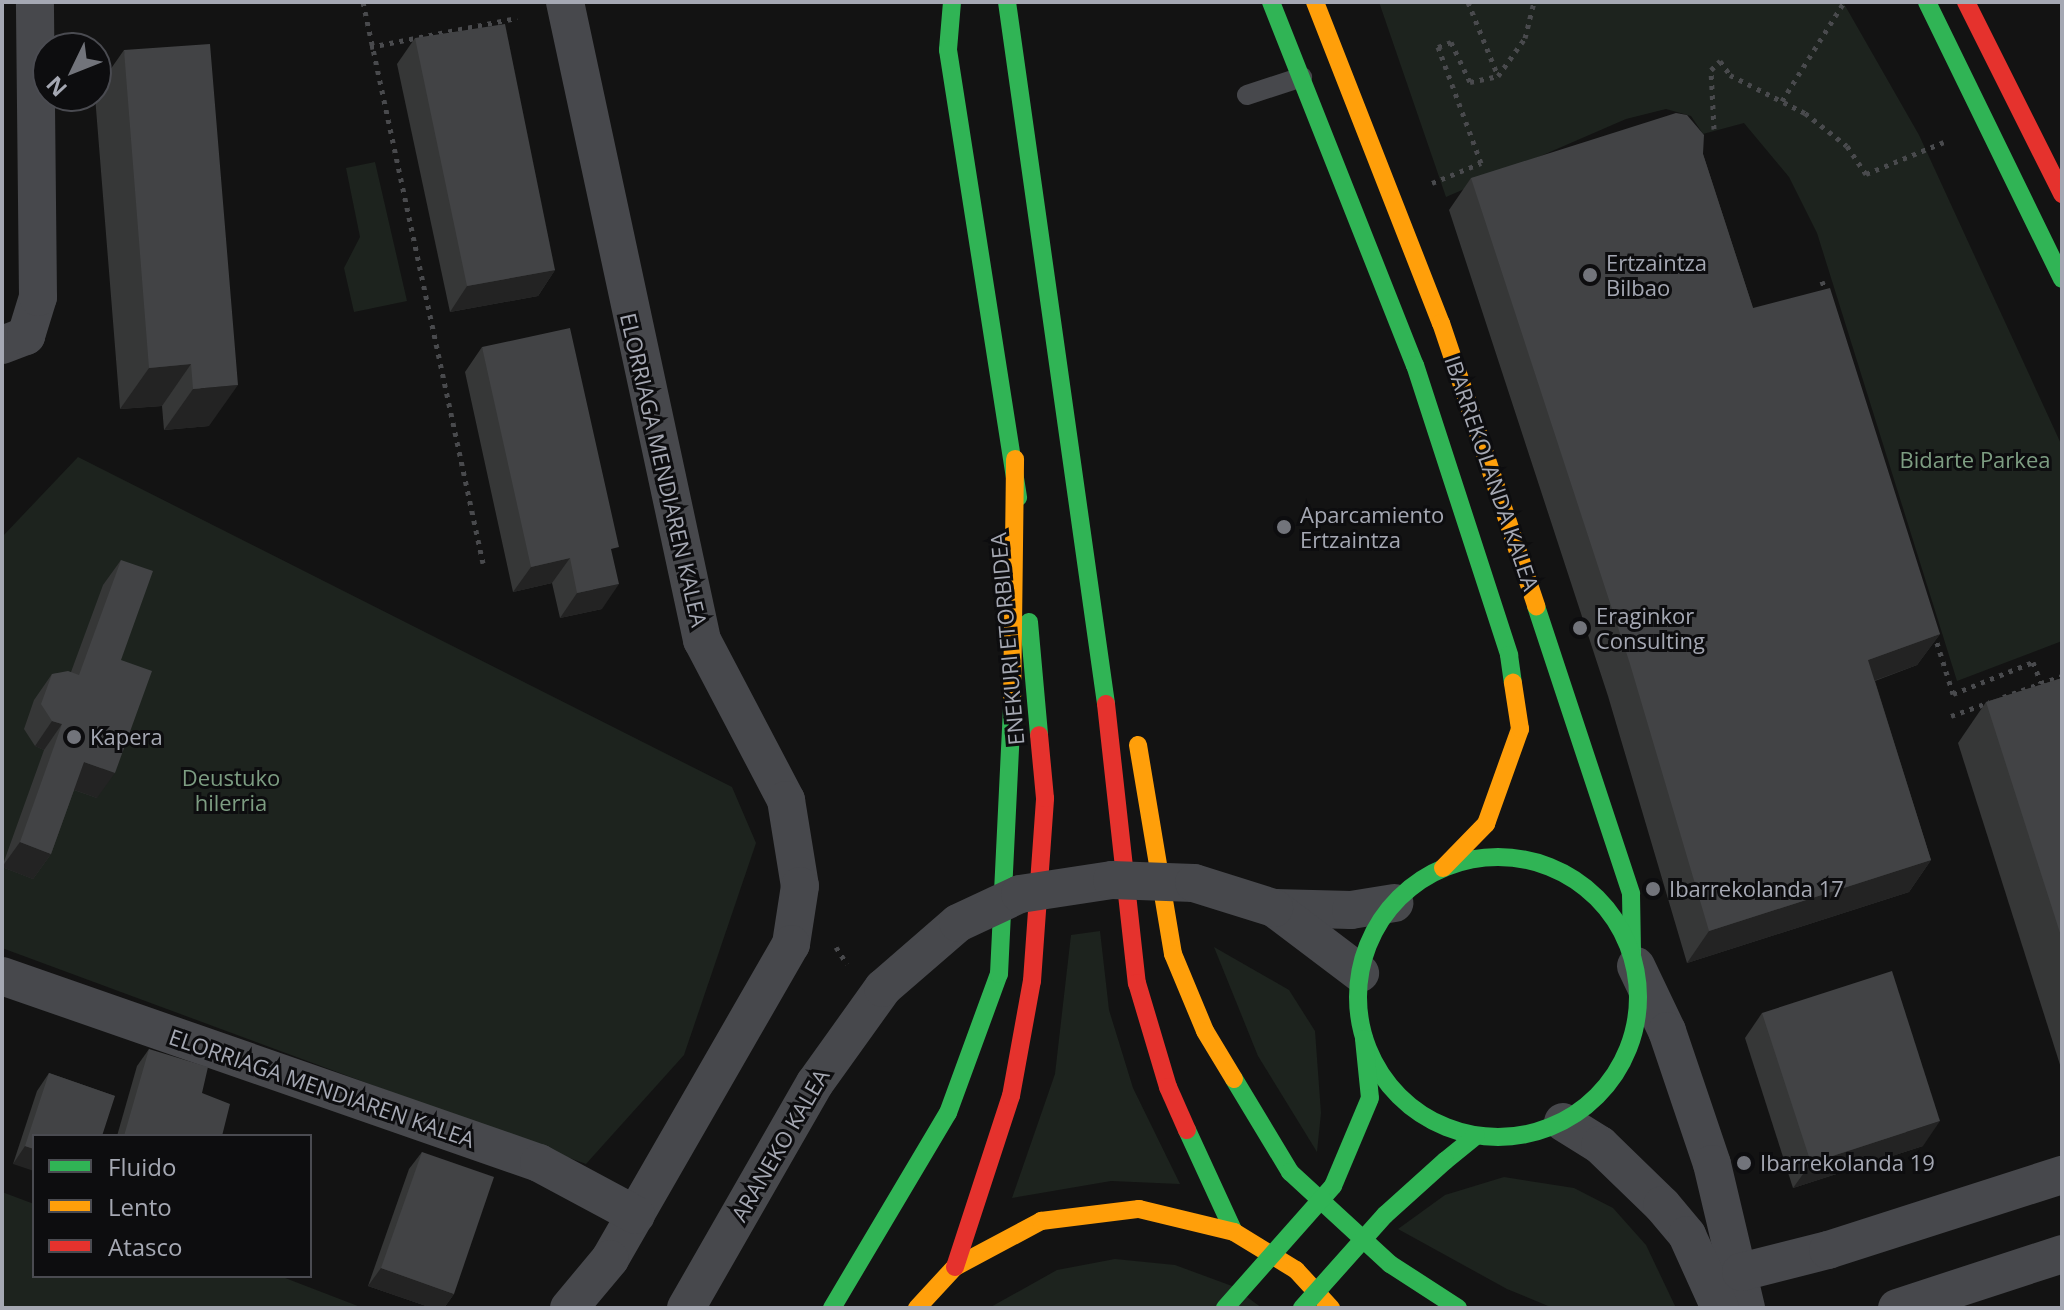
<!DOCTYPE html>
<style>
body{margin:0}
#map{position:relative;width:2064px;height:1310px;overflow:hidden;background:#131313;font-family:"Open Sans",sans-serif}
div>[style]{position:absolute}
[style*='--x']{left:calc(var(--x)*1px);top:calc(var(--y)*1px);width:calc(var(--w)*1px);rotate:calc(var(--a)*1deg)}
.green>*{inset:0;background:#1d231e}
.path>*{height:5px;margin-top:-2.5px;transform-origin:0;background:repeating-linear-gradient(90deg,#494a4d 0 4px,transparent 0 10px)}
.lane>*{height:20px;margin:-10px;padding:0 10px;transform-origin:10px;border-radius:10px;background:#47484c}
.street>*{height:38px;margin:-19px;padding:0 19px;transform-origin:19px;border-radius:19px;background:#47484c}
.fast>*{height:18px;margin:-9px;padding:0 9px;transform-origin:9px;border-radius:9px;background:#30b455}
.fast>.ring{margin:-9px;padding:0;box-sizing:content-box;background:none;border:18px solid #30b455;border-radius:50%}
.slow>*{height:18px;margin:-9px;padding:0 9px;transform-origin:9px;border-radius:9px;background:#ff9f0a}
.jam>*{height:18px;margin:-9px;padding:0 9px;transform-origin:9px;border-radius:9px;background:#e5322d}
.street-bridge>*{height:38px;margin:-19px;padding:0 19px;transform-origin:19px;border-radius:19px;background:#47484c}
.fast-bridge>*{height:18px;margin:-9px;padding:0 9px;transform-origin:9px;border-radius:9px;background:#30b455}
.wall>*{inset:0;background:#363737}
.shaded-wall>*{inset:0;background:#232323}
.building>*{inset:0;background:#424345}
.dots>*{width:22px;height:22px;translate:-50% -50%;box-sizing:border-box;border:4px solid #0d0d0f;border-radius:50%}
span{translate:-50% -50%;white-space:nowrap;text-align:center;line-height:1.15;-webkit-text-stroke:6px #0d0d0f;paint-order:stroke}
.poi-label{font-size:22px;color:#a5a8b3}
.left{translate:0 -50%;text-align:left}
.park-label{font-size:22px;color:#7d9d82}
.street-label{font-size:22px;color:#a5a8b3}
.frame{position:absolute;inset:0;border:4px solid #a5a8b3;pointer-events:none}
.legend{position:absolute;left:32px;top:1134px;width:280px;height:144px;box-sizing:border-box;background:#0d0d0f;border:2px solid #4a4b51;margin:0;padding:10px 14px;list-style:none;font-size:24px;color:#a5a8b3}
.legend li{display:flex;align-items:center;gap:16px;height:40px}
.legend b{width:40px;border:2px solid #4a4b51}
.north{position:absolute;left:32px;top:32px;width:80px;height:80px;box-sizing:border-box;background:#0d0d0f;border:2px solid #4a4b51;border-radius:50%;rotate:227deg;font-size:22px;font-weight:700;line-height:32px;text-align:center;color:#a5a8b3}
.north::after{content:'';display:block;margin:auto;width:28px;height:36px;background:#72747b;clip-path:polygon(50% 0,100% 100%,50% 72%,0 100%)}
</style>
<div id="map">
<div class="green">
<div style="clip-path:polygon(1379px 2px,1843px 2px,1919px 135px,2062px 446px,2062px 641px,1957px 681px,1817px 233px,1789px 177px,1744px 123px,1703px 134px,1691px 116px,1666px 109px,1626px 119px,1446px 197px)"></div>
<div style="clip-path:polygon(375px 162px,407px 301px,354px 312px,344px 268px,360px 237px,346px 168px)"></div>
<div style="clip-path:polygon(78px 457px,732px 787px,756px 843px,684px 1055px,586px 1164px,2px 948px,2px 537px)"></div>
<div style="clip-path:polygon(1100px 931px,1109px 1010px,1133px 1088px,1180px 1184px,1111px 1181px,1012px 1198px,1055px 1074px,1071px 935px)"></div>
<div style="clip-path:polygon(1214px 947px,1289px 990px,1315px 1031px,1321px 1113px,1317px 1152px,1258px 1056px)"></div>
<div style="clip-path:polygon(1504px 1177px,1574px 1188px,1613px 1208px,1646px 1245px,1676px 1308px,1553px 1308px,1507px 1289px,1398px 1229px,1445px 1195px)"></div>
<div style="clip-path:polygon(2px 1192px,34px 1204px,34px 1276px,280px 1276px,363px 1308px,2px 1308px)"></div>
<div style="clip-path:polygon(1115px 1259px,1175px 1265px,1232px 1286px,1262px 1308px,989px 1308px,1057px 1270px)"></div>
</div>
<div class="path">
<div style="--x:363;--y:2;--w:574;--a:77.93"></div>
<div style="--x:1468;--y:2;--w:80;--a:67.9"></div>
<div style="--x:1498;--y:76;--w:47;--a:-54.6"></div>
<div style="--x:1525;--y:38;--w:37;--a:-76"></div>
<div style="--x:370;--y:47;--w:150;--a:-11.2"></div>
<div style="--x:1782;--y:101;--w:117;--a:-57.9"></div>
<div style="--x:1714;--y:129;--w:59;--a:-92.9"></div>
<div style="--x:1711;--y:70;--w:13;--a:-45"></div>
<div style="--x:1720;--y:61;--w:17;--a:54"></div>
<div style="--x:1730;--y:75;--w:84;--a:26.9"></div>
<div style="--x:1805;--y:113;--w:53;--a:38.2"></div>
<div style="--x:1847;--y:146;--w:34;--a:56"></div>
<div style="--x:1866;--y:174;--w:84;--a:-22.3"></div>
<div style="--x:1432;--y:183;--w:53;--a:-22.2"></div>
<div style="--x:1481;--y:163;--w:124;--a:-110.3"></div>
<div style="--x:1438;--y:47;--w:14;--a:-21"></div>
<div style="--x:1451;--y:42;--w:44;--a:64.6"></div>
<div style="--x:1470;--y:82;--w:29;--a:-12"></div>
<div style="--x:1822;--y:281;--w:15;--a:70"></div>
<div style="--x:1934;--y:633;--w:64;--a:72.7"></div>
<div style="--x:1953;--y:694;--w:86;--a:-21.8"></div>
<div style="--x:2033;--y:662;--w:22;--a:69"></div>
<div style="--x:2003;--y:697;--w:63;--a:-19.6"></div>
<div style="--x:1951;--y:716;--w:41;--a:-19.7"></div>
<div style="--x:836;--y:947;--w:20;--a:57"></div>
</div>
<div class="lane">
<div style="--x:1247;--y:95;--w:58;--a:-18.1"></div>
</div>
<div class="street">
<div style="--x:565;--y:2;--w:653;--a:77.88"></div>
<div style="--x:702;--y:640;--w:181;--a:62.3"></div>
<div style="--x:786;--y:800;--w:87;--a:80.8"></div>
<div style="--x:800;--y:886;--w:59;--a:98.8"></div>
<div style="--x:791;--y:944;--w:363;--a:119.9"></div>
<div style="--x:610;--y:1259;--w:64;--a:129.9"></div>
<div style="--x:2;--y:345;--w:26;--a:-21"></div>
<div style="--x:26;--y:336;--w:41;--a:-72.9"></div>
<div style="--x:38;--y:297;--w:295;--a:-90.6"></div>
<div style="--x:1274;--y:908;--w:77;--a:1.5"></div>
<div style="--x:1351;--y:910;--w:44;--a:-9.2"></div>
<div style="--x:1274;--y:908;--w:108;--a:37.1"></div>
<div style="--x:1636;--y:966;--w:72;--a:64.5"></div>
<div style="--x:1667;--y:1031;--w:140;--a:71.3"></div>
<div style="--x:1712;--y:1164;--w:148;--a:76.7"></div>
<div style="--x:2;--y:976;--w:569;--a:19.2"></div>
<div style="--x:539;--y:1163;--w:110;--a:28.2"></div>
<div style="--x:1563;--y:1122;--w:44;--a:31.9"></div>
<div style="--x:1600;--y:1145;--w:86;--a:44.1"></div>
<div style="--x:1662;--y:1205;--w:39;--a:50"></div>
<div style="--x:1687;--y:1235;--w:80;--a:65.7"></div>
<div style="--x:1741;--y:1272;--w:90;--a:-14.2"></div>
<div style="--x:1828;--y:1250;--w:246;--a:-17.8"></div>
<div style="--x:686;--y:1308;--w:259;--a:-60.2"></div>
<div style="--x:815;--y:1083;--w:117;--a:-54.4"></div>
<div style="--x:1897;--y:1308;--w:174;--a:-18.1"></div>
</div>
<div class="fast">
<div style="--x:952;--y:2;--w:48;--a:94.8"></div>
<div style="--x:948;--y:50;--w:453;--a:81.1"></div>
<div style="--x:1007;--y:2;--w:709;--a:81.97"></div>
<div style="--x:1271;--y:2;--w:391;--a:68.4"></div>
<div style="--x:1415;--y:365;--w:305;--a:72"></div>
<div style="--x:1509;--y:655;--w:28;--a:82"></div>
<div style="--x:1927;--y:2;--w:308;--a:64"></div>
<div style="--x:1536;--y:606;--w:303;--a:71.7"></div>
<div style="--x:1631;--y:894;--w:60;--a:89"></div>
<div style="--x:1029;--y:622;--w:113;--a:84.9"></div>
<div class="ring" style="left:1358px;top:857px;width:262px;height:262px"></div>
<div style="--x:1364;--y:1039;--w:59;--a:84.2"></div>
<div style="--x:1234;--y:1079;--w:109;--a:58.9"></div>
<div style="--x:1290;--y:1172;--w:136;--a:42.6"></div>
<div style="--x:1390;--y:1264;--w:81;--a:32.9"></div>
<div style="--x:1187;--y:1130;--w:112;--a:65.3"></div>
<div style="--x:1445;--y:1161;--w:40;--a:-39"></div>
<div style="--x:832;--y:1308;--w:227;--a:-59.3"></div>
<div style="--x:948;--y:1113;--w:148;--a:-69.9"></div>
<div style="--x:999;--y:974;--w:265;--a:-87.2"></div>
</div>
<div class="slow">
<div style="--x:1315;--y:2;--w:345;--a:68.6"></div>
<div style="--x:1441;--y:323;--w:299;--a:71.4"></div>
<div style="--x:1012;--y:709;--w:250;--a:-89.3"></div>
<div style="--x:1138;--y:745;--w:212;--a:80.5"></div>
<div style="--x:1173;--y:954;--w:83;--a:67.4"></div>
<div style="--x:1205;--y:1031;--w:56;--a:58.9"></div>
<div style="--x:1443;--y:868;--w:62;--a:-45.7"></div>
<div style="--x:1486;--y:824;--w:101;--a:-70.3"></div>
<div style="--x:1520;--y:729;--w:47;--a:-98.7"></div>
<div style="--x:917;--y:1308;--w:56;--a:-47.2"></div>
<div style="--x:955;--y:1267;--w:98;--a:-28.1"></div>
<div style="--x:1041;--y:1221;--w:99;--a:-7"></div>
<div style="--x:1139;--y:1209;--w:98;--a:13.6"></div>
<div style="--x:1234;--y:1232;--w:73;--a:31.5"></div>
<div style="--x:1296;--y:1270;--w:52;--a:47.4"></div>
</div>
<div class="jam">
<div style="--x:1966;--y:2;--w:215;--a:63.4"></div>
<div style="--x:1106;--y:704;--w:281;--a:83.7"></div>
<div style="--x:1137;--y:983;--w:109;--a:73.4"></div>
<div style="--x:1168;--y:1087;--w:47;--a:66.2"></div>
<div style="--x:955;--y:1267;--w:180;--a:-71.9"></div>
<div style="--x:1011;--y:1096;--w:117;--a:-79.7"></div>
<div style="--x:1032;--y:981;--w:183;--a:-85.9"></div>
<div style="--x:1045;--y:798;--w:63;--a:-95.4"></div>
</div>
<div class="street-bridge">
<div style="--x:883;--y:988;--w:99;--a:-40.9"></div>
<div style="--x:958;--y:923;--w:68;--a:-25.1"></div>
<div style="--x:1020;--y:894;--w:93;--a:-8.7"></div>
<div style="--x:1112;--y:880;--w:82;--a:2.1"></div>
<div style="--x:1194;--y:883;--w:84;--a:17.4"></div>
</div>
<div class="fast-bridge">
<div style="--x:1225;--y:1308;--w:163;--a:-48.5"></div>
<div style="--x:1333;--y:1186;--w:95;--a:-67.2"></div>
<div style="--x:1302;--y:1308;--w:125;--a:-48.3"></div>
<div style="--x:1385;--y:1215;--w:81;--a:-42"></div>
</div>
<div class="wall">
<div style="clip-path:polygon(415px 38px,555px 270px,538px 296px,450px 312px,397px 64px)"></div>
<div style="clip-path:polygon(124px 50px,209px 426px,164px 430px,162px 406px,120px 409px,95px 96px,96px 90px)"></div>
<div style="clip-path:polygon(1703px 154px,1753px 308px,1940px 634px,1917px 665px,1875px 681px,1931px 860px,1909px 892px,1687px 963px,1608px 696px,1449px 210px,1471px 178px)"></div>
<div style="clip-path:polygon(482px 347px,602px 609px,560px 618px,552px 583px,513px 592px,465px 372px)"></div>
<div style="clip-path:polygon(121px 560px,121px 660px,97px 798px,74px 790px,51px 854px,33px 879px,2px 867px,44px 750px,35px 746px,24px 729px,34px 700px,52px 674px,71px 672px,103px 585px)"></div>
<div style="clip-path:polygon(2062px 678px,2062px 1071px,1958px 743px,1986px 702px)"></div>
<div style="clip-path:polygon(1762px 1013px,1923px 1146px,1793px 1188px,1745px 1038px)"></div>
<div style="clip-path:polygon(149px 1049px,202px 1093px,222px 1136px,117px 1136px,137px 1066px)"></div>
<div style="clip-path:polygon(49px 1073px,115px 1096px,13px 1164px,37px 1091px)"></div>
<div style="clip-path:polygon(422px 1152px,454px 1294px,444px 1308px,432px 1308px,368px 1286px,409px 1169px)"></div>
</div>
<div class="shaded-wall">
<div style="clip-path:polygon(555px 270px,538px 296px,450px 312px,467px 286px)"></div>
<div style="clip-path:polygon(191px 364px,162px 406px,120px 409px,149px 368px)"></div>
<div style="clip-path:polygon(238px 385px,209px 426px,164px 430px,193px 389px)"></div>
<div style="clip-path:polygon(570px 558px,552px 583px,513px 592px,531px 567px)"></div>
<div style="clip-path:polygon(619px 584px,602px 609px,560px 618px,577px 593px)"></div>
<div style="clip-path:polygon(1940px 634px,1917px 665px,1846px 691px,1868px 660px)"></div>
<div style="clip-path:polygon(52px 721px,62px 724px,44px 750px,35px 746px)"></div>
<div style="clip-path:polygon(84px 762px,115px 773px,97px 798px,66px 787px)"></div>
<div style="clip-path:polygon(20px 842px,51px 854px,33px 879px,2px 867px)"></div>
<div style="clip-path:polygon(1931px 860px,1909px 892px,1687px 963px,1709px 931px)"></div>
<div style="clip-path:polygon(1940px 1121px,1923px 1146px,1793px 1188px,1811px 1163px)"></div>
<div style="clip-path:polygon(25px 1146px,34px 1149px,34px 1171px,13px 1164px)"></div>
<div style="clip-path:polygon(381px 1268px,454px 1294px,444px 1308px,432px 1308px,368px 1286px)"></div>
</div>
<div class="building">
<div style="clip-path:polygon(505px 24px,555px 270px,467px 286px,415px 38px)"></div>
<div style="clip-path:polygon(210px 44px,238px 385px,193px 389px,191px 364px,149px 368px,124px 50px)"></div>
<div style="clip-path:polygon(1676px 113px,1687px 115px,1704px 135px,1703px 154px,1753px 308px,1830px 288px,1940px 634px,1868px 660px,1931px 860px,1709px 931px,1630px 664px,1471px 178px)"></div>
<div style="clip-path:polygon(570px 328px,619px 547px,611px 549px,619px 584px,577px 593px,570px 558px,531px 567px,482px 347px)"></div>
<div style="clip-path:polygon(121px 560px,153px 571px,121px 660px,152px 671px,115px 773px,84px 762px,51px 854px,20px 842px,62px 724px,52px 721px,41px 704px,52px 674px,68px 671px,79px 675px)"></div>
<div style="clip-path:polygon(2062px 678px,2062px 939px,1986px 702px)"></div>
<div style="clip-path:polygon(1892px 971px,1940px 1121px,1811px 1163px,1762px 1013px)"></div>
<div style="clip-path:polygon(149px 1049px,208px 1067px,202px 1093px,230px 1104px,222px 1136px,124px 1136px)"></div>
<div style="clip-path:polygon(49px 1073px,115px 1096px,102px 1136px,34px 1136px,34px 1149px,25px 1146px)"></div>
<div style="clip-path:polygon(422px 1152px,494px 1177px,454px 1294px,381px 1268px)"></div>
</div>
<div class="dots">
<div style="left:1590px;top:275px;background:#72747b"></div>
<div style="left:1284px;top:527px;background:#72747b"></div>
<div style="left:1580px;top:628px;background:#72747b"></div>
<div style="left:74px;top:737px;background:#72747b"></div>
<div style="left:1653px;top:889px;background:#72747b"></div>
<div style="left:1744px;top:1163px;background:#72747b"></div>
</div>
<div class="poi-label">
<span class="left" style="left:1606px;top:275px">Ertzaintza<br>Bilbao</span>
<span class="left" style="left:1300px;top:527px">Aparcamiento<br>Ertzaintza</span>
<span class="left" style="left:1596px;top:628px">Eraginkor<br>Consulting</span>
<span class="left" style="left:90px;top:737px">Kapera</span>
<span class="left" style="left:1669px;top:889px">Ibarrekolanda 17</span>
<span class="left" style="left:1760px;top:1163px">Ibarrekolanda 19</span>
</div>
<div class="park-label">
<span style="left:1975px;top:460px">Bidarte Parkea</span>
<span style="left:231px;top:790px">Deustuko<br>hilerria</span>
</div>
<div class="street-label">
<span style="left:664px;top:470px;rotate:77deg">ELORRIAGA MENDIAREN KALEA</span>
<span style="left:1492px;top:473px;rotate:71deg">IBARREKOLANDA KALEA</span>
<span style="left:1007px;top:639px;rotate:-95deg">ENEKURI ETORBIDEA</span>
<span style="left:322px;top:1088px;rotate:19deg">ELORRIAGA MENDIAREN KALEA</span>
<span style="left:780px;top:1145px;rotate:-60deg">ARANEKO KALEA</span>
</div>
<div class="frame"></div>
<ul class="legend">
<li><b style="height:10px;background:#30b455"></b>Fluido</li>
<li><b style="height:10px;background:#ff9f0a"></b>Lento</li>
<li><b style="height:10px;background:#e5322d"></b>Atasco</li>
</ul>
<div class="north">N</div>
</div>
